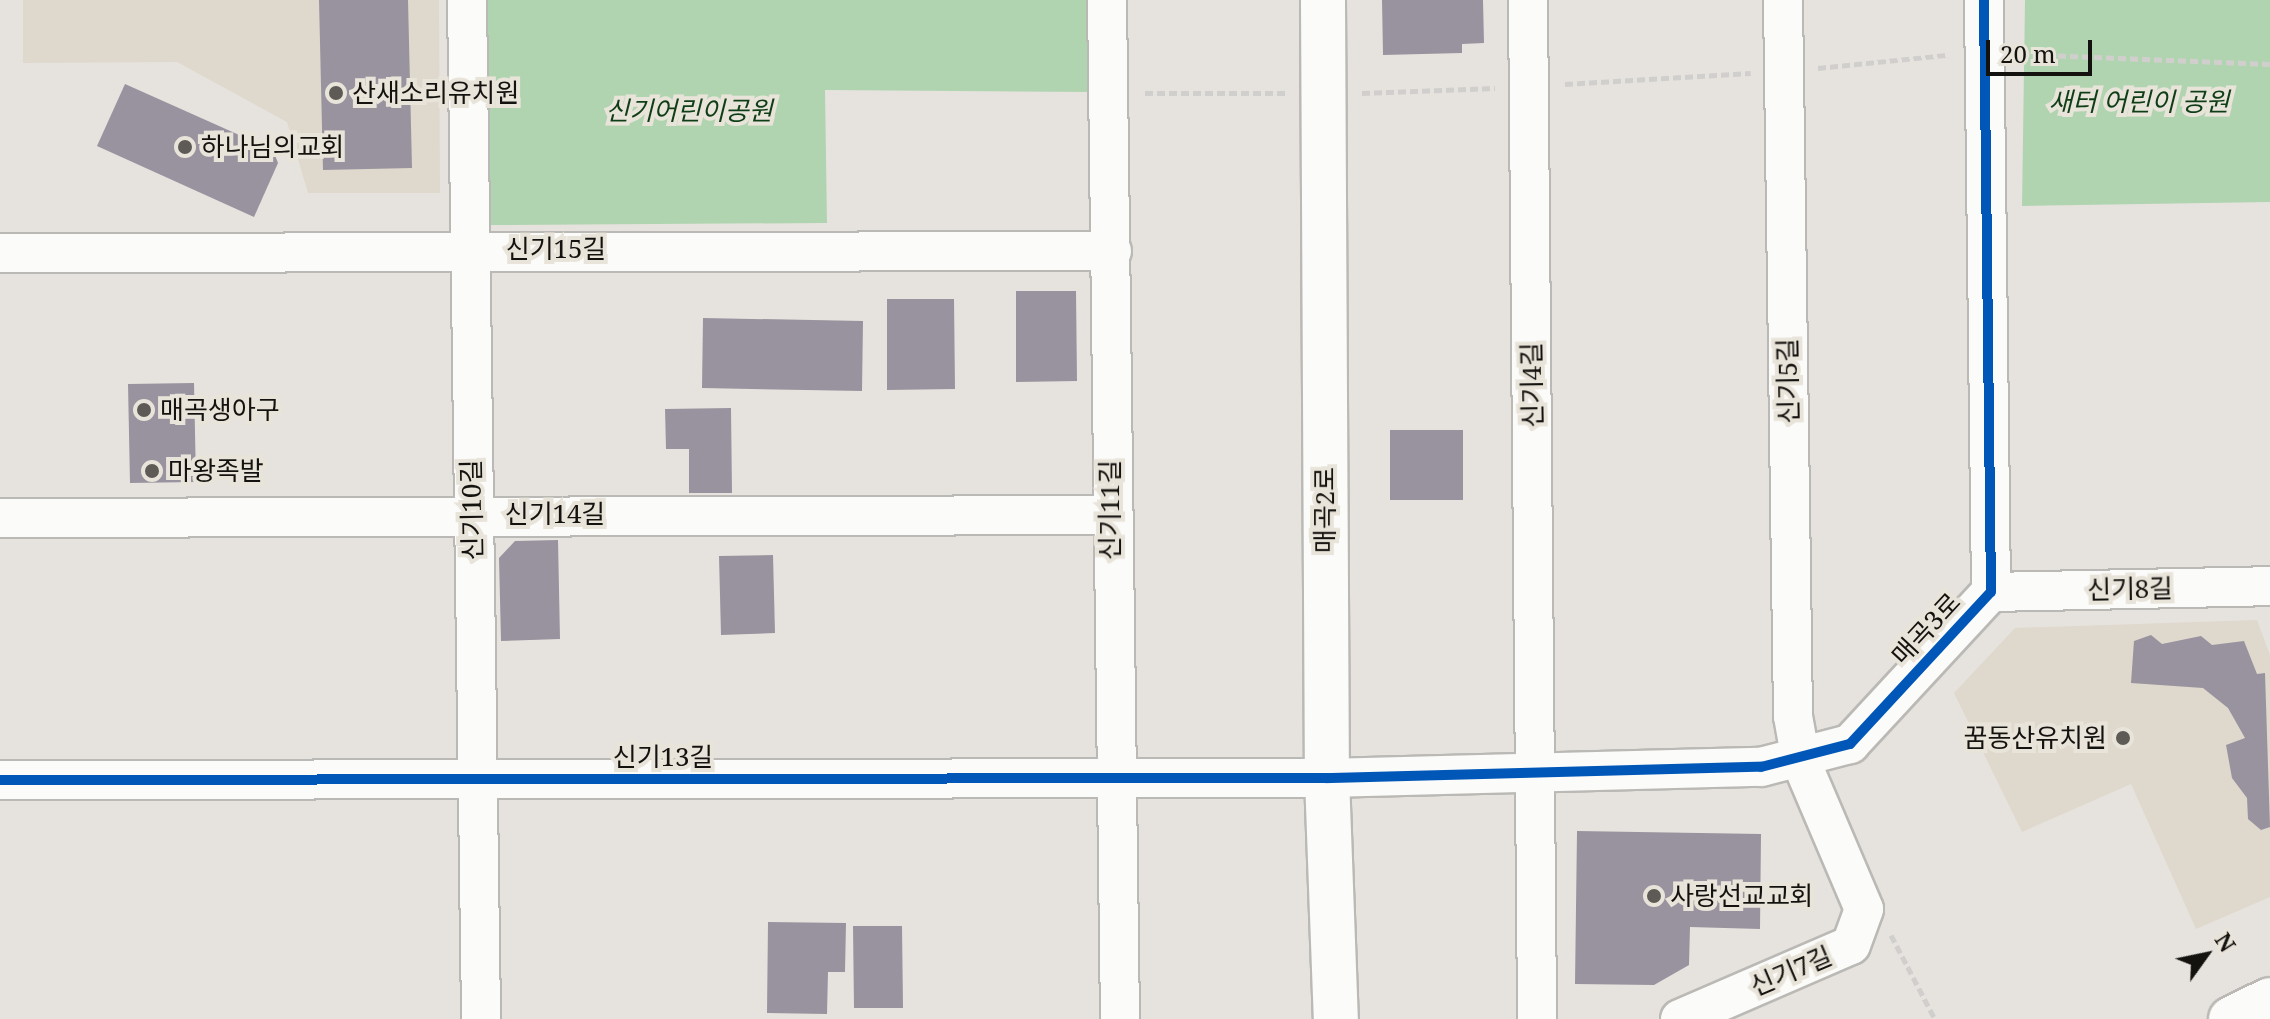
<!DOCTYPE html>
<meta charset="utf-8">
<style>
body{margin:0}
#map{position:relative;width:2270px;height:1019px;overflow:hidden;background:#e6e3de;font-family:"Noto Serif","Noto Sans KR",serif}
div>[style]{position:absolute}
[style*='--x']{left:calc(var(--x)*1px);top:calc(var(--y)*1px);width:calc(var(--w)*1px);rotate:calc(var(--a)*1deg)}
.built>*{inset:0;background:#dfd8cd}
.green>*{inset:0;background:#b1d4b0}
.building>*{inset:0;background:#98939e}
.path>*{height:5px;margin-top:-2.5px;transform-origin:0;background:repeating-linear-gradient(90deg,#d0cfcd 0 8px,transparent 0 12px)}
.roads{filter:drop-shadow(2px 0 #bbb9b5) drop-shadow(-2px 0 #bbb9b5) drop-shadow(0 2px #bbb9b5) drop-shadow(0 -2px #bbb9b5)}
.street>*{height:38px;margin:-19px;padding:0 19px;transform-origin:19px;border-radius:19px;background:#fbfbfa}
.secondary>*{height:44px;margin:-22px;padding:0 22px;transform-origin:22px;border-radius:22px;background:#fbfbfa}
.cycleway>*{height:10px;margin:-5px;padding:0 5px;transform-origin:5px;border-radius:5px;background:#0057b8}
.dots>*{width:22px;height:22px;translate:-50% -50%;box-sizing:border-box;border:4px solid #e9e4da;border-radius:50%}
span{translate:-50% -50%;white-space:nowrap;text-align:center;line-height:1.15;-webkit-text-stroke:8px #e9e4da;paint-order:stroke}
.poi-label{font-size:26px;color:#14120f}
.left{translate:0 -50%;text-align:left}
.right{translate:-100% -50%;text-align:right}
.park-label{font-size:26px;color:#0f3e16;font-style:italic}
.street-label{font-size:26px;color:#14120f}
.north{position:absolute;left:2166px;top:915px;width:80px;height:80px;-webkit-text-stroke:6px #e9e4da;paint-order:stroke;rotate:57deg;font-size:22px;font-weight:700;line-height:32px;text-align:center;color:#14120f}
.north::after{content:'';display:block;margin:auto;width:28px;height:36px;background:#14120f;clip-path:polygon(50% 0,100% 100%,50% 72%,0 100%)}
.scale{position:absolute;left:1986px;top:40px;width:106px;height:36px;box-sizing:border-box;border:4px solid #14120f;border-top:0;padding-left:10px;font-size:24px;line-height:28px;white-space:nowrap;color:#14120f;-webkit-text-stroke:6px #e9e4da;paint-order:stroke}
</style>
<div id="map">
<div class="built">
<div style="clip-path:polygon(23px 0,439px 0,440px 193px,308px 193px,287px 122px,177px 62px,23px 63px)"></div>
<div style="clip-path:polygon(2257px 620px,2270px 655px,2270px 897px,2196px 929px,2131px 784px,2022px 832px,1954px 693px,2015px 628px)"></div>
</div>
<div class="green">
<div style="clip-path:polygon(484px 0,1086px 0,1091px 92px,825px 90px,827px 223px,489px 225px)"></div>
<div style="clip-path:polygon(2025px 0,2270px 0,2270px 202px,2022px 206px)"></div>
</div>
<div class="building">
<div style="clip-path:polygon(319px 0,408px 0,412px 168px,323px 170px)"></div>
<div style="clip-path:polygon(1382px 0,1483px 0,1484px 43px,1462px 44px,1462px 53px,1383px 55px)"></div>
<div style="clip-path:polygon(125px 84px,273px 150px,278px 163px,254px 217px,97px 146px)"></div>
<div style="clip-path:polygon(1016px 291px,1076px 291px,1077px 381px,1016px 382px)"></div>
<div style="clip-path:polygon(887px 299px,954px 299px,955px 389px,887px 390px)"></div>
<div style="clip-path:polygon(703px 318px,863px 321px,862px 391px,702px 388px)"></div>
<div style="clip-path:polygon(194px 383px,196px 482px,130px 483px,128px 384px)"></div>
<div style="clip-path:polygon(731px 408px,732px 493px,689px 493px,689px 449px,666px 449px,665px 409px)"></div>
<div style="clip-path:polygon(1390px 430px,1463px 430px,1463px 500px,1390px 500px)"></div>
<div style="clip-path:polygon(558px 540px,560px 639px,501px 641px,499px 558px,515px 541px)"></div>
<div style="clip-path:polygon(773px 555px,775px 633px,721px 635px,719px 556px)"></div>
<div style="clip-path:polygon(2151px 635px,2162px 644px,2201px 636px,2212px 645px,2244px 641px,2257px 674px,2265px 673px,2270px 827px,2261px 830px,2248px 819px,2247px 798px,2232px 778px,2226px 745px,2245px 738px,2228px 708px,2203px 688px,2131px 683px,2134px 641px)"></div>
<div style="clip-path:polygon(1577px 831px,1761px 834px,1760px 929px,1690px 927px,1689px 965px,1654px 985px,1575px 984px)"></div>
<div style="clip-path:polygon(768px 922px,846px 923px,845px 972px,828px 972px,827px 1014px,767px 1013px)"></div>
<div style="clip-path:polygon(853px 926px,902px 926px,903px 1008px,854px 1008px)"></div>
</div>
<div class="path">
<div style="--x:2022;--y:54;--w:248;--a:2.3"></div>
<div style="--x:1818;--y:68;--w:130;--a:-5.8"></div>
<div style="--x:1565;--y:84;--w:186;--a:-3.4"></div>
<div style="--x:1145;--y:93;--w:142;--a:0"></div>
<div style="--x:1362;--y:93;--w:133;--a:-2.2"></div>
<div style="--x:1891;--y:935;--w:95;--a:62.4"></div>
</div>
<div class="roads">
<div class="street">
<div style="--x:467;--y:0;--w:1019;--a:89.21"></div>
<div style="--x:1107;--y:0;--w:1019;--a:89.27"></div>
<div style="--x:1528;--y:0;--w:1019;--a:89.49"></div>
<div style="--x:0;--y:253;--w:1112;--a:-0.1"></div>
<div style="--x:0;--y:518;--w:1109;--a:-0.15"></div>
<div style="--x:1991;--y:592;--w:279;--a:-1.2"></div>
<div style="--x:0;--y:780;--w:1327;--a:-0.09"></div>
<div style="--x:1327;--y:778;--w:434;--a:-1.5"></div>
<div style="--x:1761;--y:767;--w:92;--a:-14.5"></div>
<div style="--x:1850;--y:744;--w:207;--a:-47.2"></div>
<div style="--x:1991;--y:592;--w:592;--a:-90.68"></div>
<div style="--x:1680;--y:1019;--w:186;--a:-23.4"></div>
<div style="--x:1851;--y:945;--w:38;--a:-70"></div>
<div style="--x:1864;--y:909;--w:161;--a:-113.1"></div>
<div style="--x:1801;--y:761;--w:46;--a:-100.1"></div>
<div style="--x:1793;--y:716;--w:716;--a:-90.8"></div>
</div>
<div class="secondary">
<div style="--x:1323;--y:0;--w:778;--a:89.71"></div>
<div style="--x:1327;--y:778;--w:241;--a:87.9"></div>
<div style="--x:2231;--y:1019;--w:43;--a:-26"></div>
</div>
</div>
<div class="cycleway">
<div style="--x:0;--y:780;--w:1327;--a:-0.09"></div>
<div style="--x:1327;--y:778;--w:434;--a:-1.5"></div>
<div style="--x:1761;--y:767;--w:92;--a:-14.5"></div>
<div style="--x:1850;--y:744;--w:207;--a:-47.2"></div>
<div style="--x:1991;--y:592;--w:592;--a:-90.68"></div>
</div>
<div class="dots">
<div style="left:336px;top:93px;background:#5e5b57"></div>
<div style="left:185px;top:147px;background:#5e5b57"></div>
<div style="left:144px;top:410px;background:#5e5b57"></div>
<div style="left:152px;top:471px;background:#5e5b57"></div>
<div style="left:2123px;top:738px;background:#5e5b57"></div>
<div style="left:1654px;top:896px;background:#5e5b57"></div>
</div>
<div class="poi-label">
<span class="left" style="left:352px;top:93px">산새소리유치원</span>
<span class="left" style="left:201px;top:147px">하나님의교회</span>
<span class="left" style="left:160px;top:410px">매곡생아구</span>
<span class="left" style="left:168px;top:471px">마왕족발</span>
<span class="right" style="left:2107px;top:738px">꿈동산유치원</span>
<span class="left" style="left:1670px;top:896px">사랑선교교회</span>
</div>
<div class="park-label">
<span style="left:2139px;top:102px">새터 어린이 공원</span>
<span style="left:689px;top:111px">신기어린이공원</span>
</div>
<div class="street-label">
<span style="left:556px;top:249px">신기15길</span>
<span style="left:1788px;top:381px;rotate:-91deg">신기5길</span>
<span style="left:1532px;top:385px;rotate:-91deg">신기4길</span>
<span style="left:472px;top:510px;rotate:-91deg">신기10길</span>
<span style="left:1110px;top:510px;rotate:-90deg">신기11길</span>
<span style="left:1325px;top:510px;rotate:-90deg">매곡2로</span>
<span style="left:555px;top:514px">신기14길</span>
<span style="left:2130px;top:589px;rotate:-1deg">신기8길</span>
<span style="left:1926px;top:629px;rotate:-47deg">매곡3로</span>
<span style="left:663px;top:757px">신기13길</span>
<span style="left:1791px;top:971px;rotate:-23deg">신기7길</span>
</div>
<div class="north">N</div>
<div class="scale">20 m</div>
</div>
